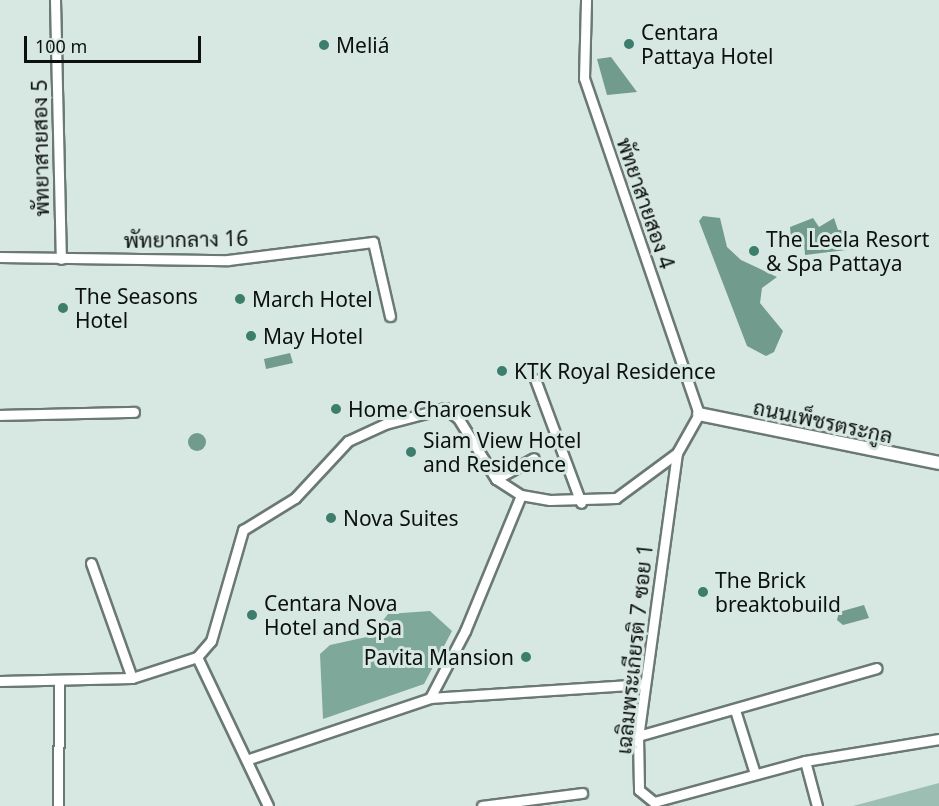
<!DOCTYPE html>
<meta charset="utf-8">
<style>
body{margin:0}
#map{position:relative;width:939px;height:806px;overflow:hidden;background:#d7e7e2;font-family:"Noto Sans",Sarabun,sans-serif}
div>[style]{position:absolute}
[style*='--x']{left:calc(var(--x)*1px);top:calc(var(--y)*1px);width:calc(var(--w)*1px);rotate:calc(var(--a)*1deg)}
.green>*{inset:0;background:#9dbeb3}
.forest>*{inset:0;background:#7da89a}
.water>*{inset:0;background:#719b8d}
.round{border-radius:50%}
.roads{filter:drop-shadow(2px 0 #6b7974) drop-shadow(-2px 0 #6b7974) drop-shadow(0 2px #6b7974) drop-shadow(0 -2px #6b7974)}
.minor>*{height:9px;margin:-4.5px;padding:0 4.5px;transform-origin:4.5px;border-radius:4.5px;background:#fff}
.tertiary>*{height:12px;margin:-6px;padding:0 6px;transform-origin:6px;border-radius:6px;background:#fff}
.dots>*{width:16px;height:16px;translate:-50% -50%;box-sizing:border-box;border:3px solid #d7e7e2;border-radius:50%}
span{translate:-50% -50%;white-space:nowrap;text-align:center;line-height:1.15;-webkit-text-stroke:6px #d7e7e2;paint-order:stroke}
.poi-label{font-size:21px;color:#0c1110}
.left{translate:0 -50%;text-align:left}
.right{translate:-100% -50%;text-align:right}
.street-label{font-size:21px;color:#0c1110}
.scale{position:absolute;left:24px;top:36px;width:177px;height:27px;box-sizing:border-box;border:3px solid #0c1110;border-top:0;padding-left:8px;font-size:18px;line-height:21px;white-space:nowrap;color:#0c1110;-webkit-text-stroke:4px #d7e7e2;paint-order:stroke}
</style>
<div id="map">
<div class="green">
<div style="clip-path:polygon(939px 783px,939px 806px,853px 806px)"></div>
</div>
<div class="forest">
<div style="clip-path:polygon(430px 611px,452px 631px,424px 684px,323px 719px,320px 654px,330px 645px,371px 636px,388px 614px)"></div>
</div>
<div class="water">
<div style="clip-path:polygon(611px 57px,637px 92px,607px 95px,597px 59px)"></div>
<div style="clip-path:polygon(703px 216px,720px 218px,727px 247px,741px 260px,777px 277px,762px 288px,760px 303px,783px 331px,774px 352px,766px 356px,747px 346px,699px 221px)"></div>
<div style="clip-path:polygon(813px 218px,819px 227px,834px 218px,838px 230px,844px 230px,846px 250px,805px 255px,804px 242px,791px 238px,790px 227px)"></div>
<div style="clip-path:polygon(290px 353px,293px 363px,266px 369px,264px 359px)"></div>
<div class="round" style="left:188px;top:433px;width:18px;height:18px"></div>
<div style="clip-path:polygon(864px 605px,869px 618px,843px 625px,837px 620px,839px 612px)"></div>
</div>
<div class="roads">
<div class="minor">
<div style="--x:55;--y:0;--w:259;--a:88.7"></div>
<div style="--x:0;--y:257;--w:228;--a:0.8"></div>
<div style="--x:228;--y:260;--w:146;--a:-7.1"></div>
<div style="--x:373;--y:242;--w:76;--a:77.1"></div>
<div style="--x:535;--y:379;--w:132;--a:69.6"></div>
<div style="--x:0;--y:415;--w:134;--a:-1.3"></div>
<div style="--x:677;--y:453;--w:286;--a:97.8"></div>
<div style="--x:638;--y:736;--w:54;--a:88.9"></div>
<div style="--x:639;--y:790;--w:19;--a:39"></div>
<div style="--x:654;--y:802;--w:156;--a:-15.2"></div>
<div style="--x:805;--y:761;--w:136;--a:-9.3"></div>
<div style="--x:496;--y:479;--w:43;--a:-28.9"></div>
<div style="--x:91;--y:563;--w:122;--a:70.4"></div>
<div style="--x:197;--y:657;--w:165;--a:64.5"></div>
<div style="--x:0;--y:681;--w:132;--a:-1.3"></div>
<div style="--x:132;--y:678;--w:68;--a:-17.9"></div>
<div style="--x:197;--y:657;--w:21;--a:-49"></div>
<div style="--x:211;--y:641;--w:116;--a:-73.9"></div>
<div style="--x:243;--y:530;--w:61;--a:-31.6"></div>
<div style="--x:295;--y:498;--w:78;--a:-47.1"></div>
<div style="--x:348;--y:441;--w:41;--a:-24.7"></div>
<div style="--x:385;--y:424;--w:62;--a:-14.9"></div>
<div style="--x:445;--y:408;--w:16;--a:38"></div>
<div style="--x:458;--y:418;--w:72;--a:58.1"></div>
<div style="--x:496;--y:479;--w:30;--a:33"></div>
<div style="--x:521;--y:495;--w:29;--a:10"></div>
<div style="--x:550;--y:500;--w:66;--a:-1.7"></div>
<div style="--x:616;--y:498;--w:76;--a:-36.4"></div>
<div style="--x:677;--y:453;--w:45;--a:-60.6"></div>
<div style="--x:699;--y:414;--w:355;--a:-108.9"></div>
<div style="--x:584;--y:78;--w:78;--a:-88.5"></div>
<div style="--x:430;--y:698;--w:76;--a:-62.4"></div>
<div style="--x:465;--y:631;--w:147;--a:-67.6"></div>
<div style="--x:735;--y:710;--w:67;--a:72.6"></div>
<div style="--x:638;--y:736;--w:248;--a:-15.9"></div>
<div style="--x:249;--y:759;--w:191;--a:-18.6"></div>
<div style="--x:430;--y:698;--w:215;--a:-3.7"></div>
<div style="--x:805;--y:761;--w:47;--a:75.1"></div>
<div style="--x:58;--y:806;--w:122;--a:-89.5"></div>
<div style="--x:482;--y:806;--w:101;--a:-7.4"></div>
</div>
<div class="tertiary">
<div style="--x:699;--y:414;--w:245;--a:11.5"></div>
</div>
</div>
<div class="dots">
<div style="left:629px;top:44px;background:#3d7d6b"></div>
<div style="left:324px;top:45px;background:#3d7d6b"></div>
<div style="left:754px;top:251px;background:#3d7d6b"></div>
<div style="left:240px;top:299px;background:#3d7d6b"></div>
<div style="left:63px;top:308px;background:#3d7d6b"></div>
<div style="left:251px;top:336px;background:#3d7d6b"></div>
<div style="left:502px;top:371px;background:#3d7d6b"></div>
<div style="left:336px;top:409px;background:#3d7d6b"></div>
<div style="left:411px;top:452px;background:#3d7d6b"></div>
<div style="left:331px;top:518px;background:#3d7d6b"></div>
<div style="left:703px;top:592px;background:#3d7d6b"></div>
<div style="left:252px;top:615px;background:#3d7d6b"></div>
<div style="left:526px;top:657px;background:#3d7d6b"></div>
</div>
<div class="poi-label">
<span class="left" style="left:641px;top:44px">Centara<br>Pattaya Hotel</span>
<span class="left" style="left:336px;top:45px">Meliá</span>
<span class="left" style="left:766px;top:251px">The Leela Resort<br>&amp; Spa Pattaya</span>
<span class="left" style="left:75px;top:308px">The Seasons<br>Hotel</span>
<span class="left" style="left:252px;top:299px">March Hotel</span>
<span class="left" style="left:263px;top:336px">May Hotel</span>
<span class="left" style="left:514px;top:371px">KTK Royal Residence</span>
<span class="left" style="left:348px;top:409px">Home Charoensuk</span>
<span class="left" style="left:423px;top:452px">Siam View Hotel<br>and Residence</span>
<span class="left" style="left:343px;top:518px">Nova Suites</span>
<span class="left" style="left:715px;top:592px">The Brick<br>breaktobuild</span>
<span class="left" style="left:264px;top:615px">Centara Nova<br>Hotel and Spa</span>
<span class="right" style="left:514px;top:657px">Pavita Mansion</span>
</div>
<div class="street-label">
<span style="left:40px;top:148px;rotate:-91deg">พัทยาสายสอง 5</span>
<span style="left:646px;top:203px;rotate:71deg">พัทยาสายสอง 4</span>
<span style="left:186px;top:239px;rotate:-1deg">พัทยากลาง 16</span>
<span style="left:823px;top:421px;rotate:12deg">ถนนเพ็ชรตระกูล</span>
<span style="left:634px;top:649px;rotate:-84deg">เฉลิมพระเกียรติ 7 ซอย 1</span>
</div>
<div class="scale">100 m</div>
</div>
